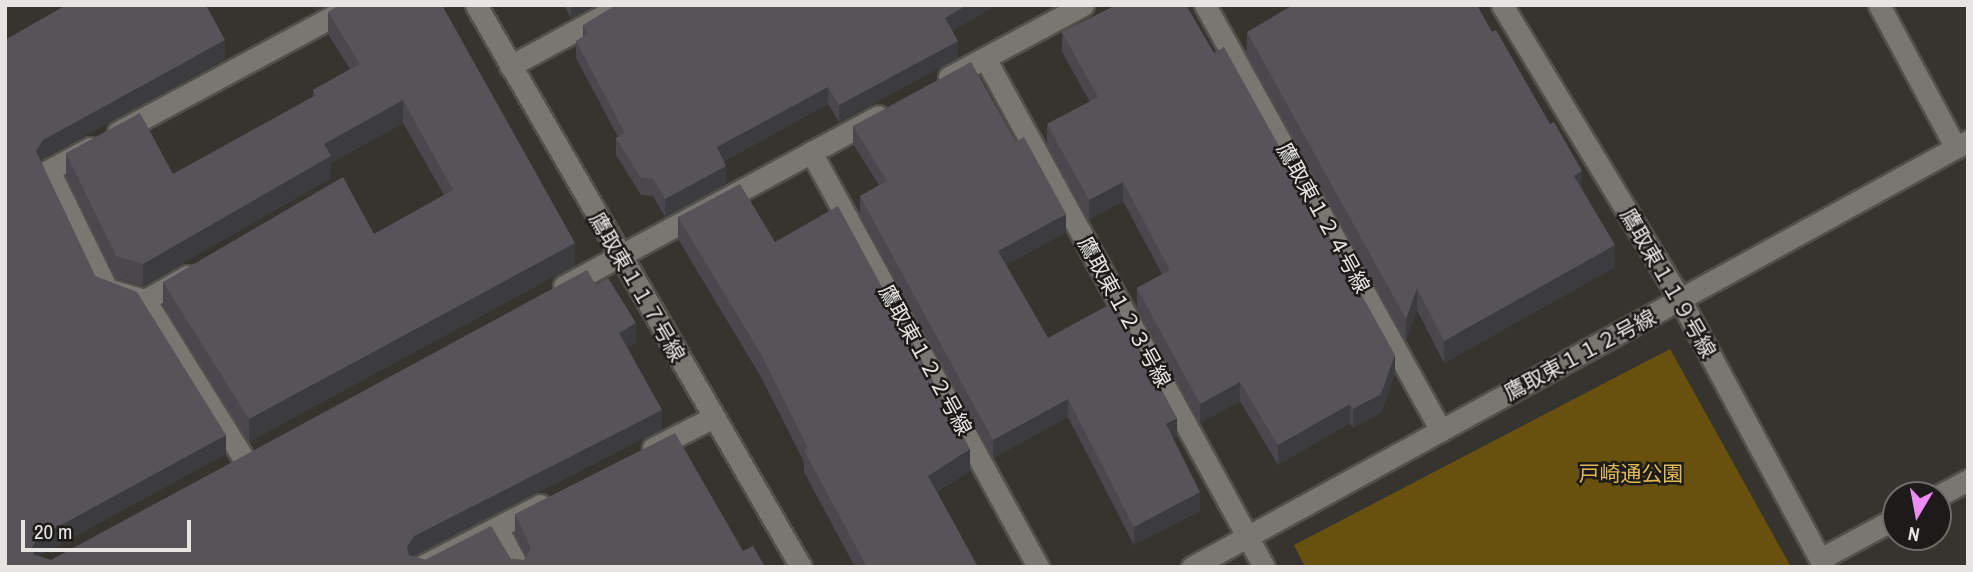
<!DOCTYPE html>
<meta charset="utf-8">
<style>
body{margin:0}
#map{position:relative;width:1973px;height:572px;overflow:hidden;background:#35342f;font-family:"Archivo Narrow","Noto Sans JP",sans-serif}
div>[style]{position:absolute}
[style*='--x']{left:calc(var(--x)*1px);top:calc(var(--y)*1px);width:calc(var(--w)*1px);rotate:calc(var(--a)*1deg)}
.green>*{inset:0;background:#68510c}
.roads{filter:drop-shadow(2px 0 #51504c) drop-shadow(-2px 0 #51504c) drop-shadow(0 2px #51504c) drop-shadow(0 -2px #51504c)}
.lane>*{height:21px;margin:-10.5px;padding:0 10.5px;transform-origin:10.5px;border-radius:10.5px;background:#797772}
.street>*{height:21px;margin:-10.5px;padding:0 10.5px;transform-origin:10.5px;border-radius:10.5px;background:#797772}
.wall>*{inset:0;background:#4a484d}
.shaded-wall>*{inset:0;background:#3c3b3e}
.building>*{inset:0;background:#565459}
span{translate:-50% -50%;white-space:nowrap;text-align:center;line-height:1.15;-webkit-text-stroke:5px #1c1b19;paint-order:stroke}
.street-label{font-size:21px;color:#e6e5e2}
.park-label{font-size:21px;color:#e0b951}
.frame{position:absolute;inset:0;border:7px solid #e6e5e2;pointer-events:none}
.north{position:absolute;left:1882px;top:481px;width:70px;height:70px;box-sizing:border-box;background:#1c1b19;border:2px solid #6d6c69;border-radius:50%;rotate:190deg;font-size:19px;font-weight:700;line-height:28px;text-align:center;color:#e6e5e2}
.north::after{content:'';display:block;margin:auto;width:24px;height:32px;background:#ef8bf7;clip-path:polygon(50% 0,100% 100%,50% 72%,0 100%)}
.scale{position:absolute;left:21px;top:520px;width:170px;height:32px;box-sizing:border-box;border:4px solid #e6e5e2;border-top:0;padding-left:9px;font-size:21px;line-height:24px;white-space:nowrap;color:#e6e5e2;-webkit-text-stroke:5px #1c1b19;paint-order:stroke}
</style>
<div id="map">
<div class="green">
<div style="clip-path:polygon(1670px 349px,1791px 567px,1305px 567px,1294px 545px)"></div>
</div>
<div class="roads">
<div class="lane">
<div style="--x:510;--y:66;--w:128;--a:-28.4"></div>
<div style="--x:118;--y:132;--w:268;--a:-28.3"></div>
<div style="--x:90;--y:148;--w:47;--a:151.8"></div>
<div style="--x:49;--y:170;--w:132;--a:64"></div>
<div style="--x:107;--y:289;--w:40;--a:16"></div>
<div style="--x:187;--y:276;--w:48;--a:150.3"></div>
<div style="--x:145;--y:300;--w:187;--a:58.1"></div>
<div style="--x:653;--y:448;--w:68;--a:-26.9"></div>
<div style="--x:497;--y:528;--w:44;--a:61.7"></div>
<div style="--x:420;--y:567;--w:135;--a:-27.3"></div>
</div>
<div class="street">
<div style="--x:476;--y:5;--w:649;--a:59.96"></div>
<div style="--x:1205;--y:5;--w:487;--a:61"></div>
<div style="--x:1502;--y:5;--w:346;--a:58.8"></div>
<div style="--x:1681;--y:301;--w:302;--a:61.7"></div>
<div style="--x:1879;--y:5;--w:162;--a:61.7"></div>
<div style="--x:985;--y:58;--w:580;--a:61.27"></div>
<div style="--x:949;--y:77;--w:152;--a:-28.2"></div>
<div style="--x:811;--y:152;--w:473;--a:61.3"></div>
<div style="--x:564;--y:286;--w:357;--a:-28.4"></div>
<div style="--x:1938;--y:496;--w:34;--a:-28"></div>
<div style="--x:1820;--y:559;--w:86;--a:-28.3"></div>
<div style="--x:1192;--y:567;--w:885;--a:-28.77"></div>
</div>
</div>
<div class="wall">
<div style="clip-path:polygon(564px 5px,595px 5px,571px 18px)"></div>
<div style="clip-path:polygon(996px 5px,952px 31px,958px 58px,839px 122px,828px 104px,724px 161px,726px 183px,665px 217px,653px 196px,641px 195px,616px 155px,616px 138px,618px 137px,576px 58px,576px 41px,583px 37px,583px 25px)"></div>
<div style="clip-path:polygon(328px 12px,575px 265px,249px 442px,163px 305px,163px 282px,374px 234px,444px 195px,403px 123px,331px 163px,331px 178px,143px 286px,116px 278px,66px 176px,66px 153px,173px 174px,313px 97px,313px 90px,350px 69px,328px 34px)"></div>
<div style="clip-path:polygon(1062px 32px,1395px 374px,1381px 413px,1353px 428px,1350px 423px,1278px 465px,1240px 401px,1200px 423px,1137px 307px,1137px 288px,1162px 274px,1123px 201px,1089px 220px,1047px 144px,1047px 124px,1090px 102px,1062px 52px)"></div>
<div style="clip-path:polygon(1247px 32px,1582px 188px,1615px 267px,1444px 363px,1417px 310px,1406px 341px,1247px 54px)"></div>
<div style="clip-path:polygon(5px 40px,225px 59px,43px 158px,41px 162px,95px 276px,226px 454px,38px 556px,51px 560px,596px 285px,636px 342px,627px 347px,662px 429px,413px 556px,425px 560px,511px 559px,524px 560px,526px 556px,515px 533px,515px 514px,743px 551px,765px 567px,5px 567px)"></div>
<div style="clip-path:polygon(853px 126px,1066px 232px,1006px 265px,1048px 338px,1177px 436px,1173px 438px,1200px 511px,1134px 545px,1068px 417px,993px 458px,860px 215px,860px 196px,879px 185px,853px 144px)"></div>
<div style="clip-path:polygon(678px 217px,775px 242px,970px 471px,937px 492px,978px 567px,855px 567px,804px 472px,804px 462px,761px 377px,678px 239px)"></div>
</div>
<div class="shaded-wall">
<div style="clip-path:polygon(315px 5px,326px 5px,315px 11px)"></div>
<div style="clip-path:polygon(571px 5px,595px 5px,571px 18px)"></div>
<div style="clip-path:polygon(967px 5px,996px 5px,945px 35px,945px 18px)"></div>
<div style="clip-path:polygon(225px 40px,225px 59px,43px 158px,36px 170px,36px 151px,43px 140px)"></div>
<div style="clip-path:polygon(958px 41px,958px 58px,839px 122px,839px 105px)"></div>
<div style="clip-path:polygon(828px 87px,828px 104px,717px 164px,717px 147px)"></div>
<div style="clip-path:polygon(403px 100px,403px 123px,331px 163px,331px 178px,143px 286px,143px 264px,324px 144px)"></div>
<div style="clip-path:polygon(726px 166px,726px 183px,665px 217px,665px 199px)"></div>
<div style="clip-path:polygon(1582px 171px,1582px 193px,1574px 176px)"></div>
<div style="clip-path:polygon(1123px 182px,1123px 201px,1089px 220px,1089px 200px)"></div>
<div style="clip-path:polygon(1066px 214px,1066px 232px,998px 270px,998px 251px)"></div>
<div style="clip-path:polygon(575px 243px,575px 265px,249px 442px,249px 419px)"></div>
<div style="clip-path:polygon(1615px 245px,1615px 267px,1444px 363px,1444px 341px)"></div>
<div style="clip-path:polygon(1417px 288px,1417px 310px,1406px 341px,1406px 319px)"></div>
<div style="clip-path:polygon(636px 323px,636px 342px,619px 352px,619px 333px)"></div>
<div style="clip-path:polygon(1395px 355px,1395px 374px,1381px 413px,1353px 428px,1353px 409px)"></div>
<div style="clip-path:polygon(1240px 382px,1240px 401px,1200px 423px,1200px 404px)"></div>
<div style="clip-path:polygon(1068px 399px,1068px 417px,993px 458px,993px 440px)"></div>
<div style="clip-path:polygon(1350px 404px,1350px 423px,1278px 465px,1278px 445px)"></div>
<div style="clip-path:polygon(662px 410px,662px 429px,414px 555px,407px 566px,407px 547px,414px 536px)"></div>
<div style="clip-path:polygon(1177px 418px,1177px 436px,1166px 442px,1166px 424px)"></div>
<div style="clip-path:polygon(226px 435px,226px 454px,39px 555px,32px 566px,32px 547px,39px 537px)"></div>
<div style="clip-path:polygon(970px 449px,970px 471px,928px 498px,928px 476px)"></div>
<div style="clip-path:polygon(1200px 492px,1200px 511px,1134px 545px,1134px 527px)"></div>
</div>
<div class="building">
<div style="clip-path:polygon(66px 5px,206px 5px,225px 40px,43px 140px,36px 151px,95px 276px,137px 292px,226px 435px,39px 537px,32px 547px,34px 555px,51px 560px,587px 270px,596px 285px,608px 278px,636px 323px,619px 333px,662px 410px,414px 536px,407px 547px,409px 555px,425px 560px,491px 526px,511px 559px,524px 560px,531px 548px,515px 514px,675px 433px,743px 551px,753px 546px,765px 567px,5px 567px,5px 40px)"></div>
<div style="clip-path:polygon(339px 5px,442px 5px,575px 243px,249px 419px,163px 282px,343px 177px,374px 234px,453px 190px,403px 100px,324px 144px,331px 156px,143px 264px,116px 256px,66px 153px,140px 113px,173px 174px,316px 95px,313px 90px,360px 64px,328px 12px)"></div>
<div style="clip-path:polygon(616px 5px,967px 5px,945px 18px,958px 41px,839px 105px,828px 87px,717px 147px,726px 166px,665px 199px,653px 179px,641px 178px,616px 138px,625px 133px,576px 41px,588px 34px,583px 25px)"></div>
<div style="clip-path:polygon(1116px 5px,1186px 5px,1214px 53px,1224px 47px,1395px 355px,1381px 394px,1353px 409px,1350px 404px,1278px 445px,1240px 382px,1200px 404px,1137px 288px,1170px 270px,1123px 182px,1089px 200px,1047px 124px,1098px 97px,1062px 32px)"></div>
<div style="clip-path:polygon(1293px 5px,1477px 5px,1492px 32px,1496px 30px,1550px 124px,1554px 122px,1582px 171px,1574px 176px,1615px 245px,1444px 341px,1417px 288px,1406px 319px,1247px 32px)"></div>
<div style="clip-path:polygon(971px 62px,1016px 142px,1024px 137px,1066px 214px,998px 251px,1048px 338px,1114px 302px,1177px 418px,1166px 424px,1200px 492px,1134px 527px,1068px 399px,993px 440px,860px 196px,887px 181px,853px 126px)"></div>
<div style="clip-path:polygon(740px 184px,775px 242px,838px 206px,970px 449px,928px 476px,978px 567px,867px 567px,804px 450px,808px 448px,761px 354px,678px 217px)"></div>
</div>
<div class="street-label">
<span style="left:1323px;top:218px;rotate:61deg">鷹取東１２４号線</span>
<span style="left:1668px;top:283px;rotate:60deg">鷹取東１１９号線</span>
<span style="left:637px;top:287px;rotate:60deg">鷹取東１１７号線</span>
<span style="left:1124px;top:312px;rotate:61deg">鷹取東１２３号線</span>
<span style="left:1580px;top:355px;rotate:-28deg">鷹取東１１２号線</span>
<span style="left:925px;top:360px;rotate:61deg">鷹取東１２２号線</span>
</div>
<div class="park-label">
<span style="left:1631px;top:474px">戸崎通公園</span>
</div>
<div class="frame"></div>
<div class="north">N</div>
<div class="scale">20 m</div>
</div>
